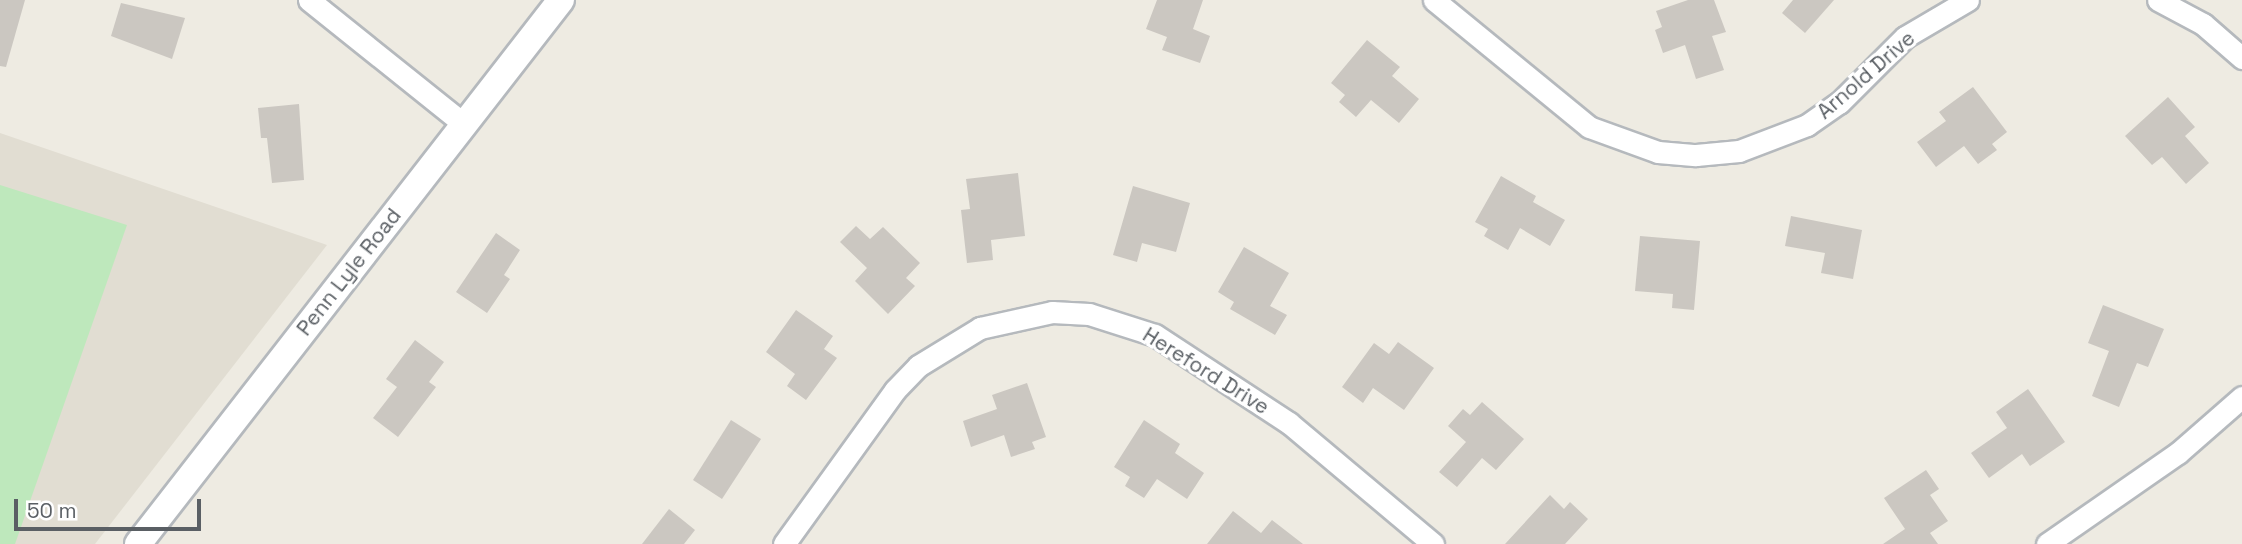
<!DOCTYPE html>
<style>
body{margin:0}
#map{position:relative;width:2242px;height:544px;overflow:hidden;background:#eeebe2;font-family:"Space Grotesk",sans-serif}
div>[style]{position:absolute}
[style*='--x']{left:calc(var(--x)*1px);top:calc(var(--y)*1px);width:calc(var(--w)*1px);rotate:calc(var(--a)*1deg)}
.education>*{inset:0;background:#e1ddd2}
.green>*{inset:0;background:#bee8bc}
.building>*{inset:0;background:#cbc7c1}
.roads{filter:drop-shadow(2px 0 #b5b9bd) drop-shadow(-2px 0 #b5b9bd) drop-shadow(0 2px #b5b9bd) drop-shadow(0 -2px #b5b9bd)}
.minor>*{height:21px;margin:-10.5px;padding:0 10.5px;transform-origin:10.5px;border-radius:10.5px;background:#fff}
.tertiary>*{height:26px;margin:-13px;padding:0 13px;transform-origin:13px;border-radius:13px;background:#fff}
span{translate:-50% -50%;white-space:nowrap;text-align:center;line-height:1.15;-webkit-text-stroke:6px #fff;paint-order:stroke}
.street-label{font-size:21px;color:#5a5f64}
.scale{position:absolute;left:14px;top:499px;width:187px;height:32px;box-sizing:border-box;border:4px solid #5a5f64;border-top:0;padding-left:9px;font-size:21px;line-height:24px;white-space:nowrap;color:#5a5f64;-webkit-text-stroke:5px #fff;paint-order:stroke}
</style>
<div id="map">
<div class="education">
<div style="clip-path:polygon(0 133px,327px 245px,95px 544px,0 544px)"></div>
</div>
<div class="green">
<div style="clip-path:polygon(0 185px,127px 225px,15px 544px,0 544px)"></div>
</div>
<div class="building">
<div style="clip-path:polygon(0 0,25px 0,6px 67px,0 66px)"></div>
<div style="clip-path:polygon(1157px 0,1203px 0,1193px 29px,1210px 36px,1200px 63px,1162px 50px,1167px 37px,1146px 29px)"></div>
<div style="clip-path:polygon(1688px 0,1714px 0,1726px 32px,1712px 36px,1724px 70px,1696px 79px,1685px 45px,1663px 53px,1655px 30px,1662px 27px,1656px 11px)"></div>
<div style="clip-path:polygon(1793px 0,1834px 0,1805px 33px,1782px 13px)"></div>
<div style="clip-path:polygon(121px 3px,185px 18px,172px 59px,111px 36px)"></div>
<div style="clip-path:polygon(1367px 40px,1400px 67px,1392px 76px,1419px 99px,1399px 123px,1371px 100px,1356px 117px,1339px 102px,1345px 95px,1331px 83px)"></div>
<div style="clip-path:polygon(1973px 87px,2007px 132px,1992px 144px,1997px 150px,1978px 164px,1964px 146px,1936px 167px,1917px 142px,1946px 121px,1939px 112px)"></div>
<div style="clip-path:polygon(2168px 97px,2195px 127px,2185px 136px,2209px 163px,2186px 184px,2162px 157px,2152px 165px,2125px 136px)"></div>
<div style="clip-path:polygon(299px 104px,304px 180px,272px 183px,267px 138px,261px 138px,258px 108px)"></div>
<div style="clip-path:polygon(1018px 173px,1025px 236px,991px 240px,993px 260px,967px 263px,961px 210px,970px 209px,966px 179px)"></div>
<div style="clip-path:polygon(1501px 176px,1536px 196px,1533px 202px,1565px 220px,1550px 246px,1520px 228px,1508px 250px,1484px 236px,1488px 229px,1475px 222px)"></div>
<div style="clip-path:polygon(1133px 186px,1190px 203px,1176px 252px,1142px 243px,1137px 262px,1113px 255px)"></div>
<div style="clip-path:polygon(1791px 216px,1862px 230px,1853px 279px,1821px 273px,1825px 253px,1785px 246px)"></div>
<div style="clip-path:polygon(856px 226px,870px 239px,883px 227px,920px 263px,906px 278px,915px 286px,888px 314px,855px 281px,867px 268px,840px 242px)"></div>
<div style="clip-path:polygon(496px 233px,520px 250px,504px 275px,510px 279px,487px 313px,456px 292px)"></div>
<div style="clip-path:polygon(1640px 236px,1700px 241px,1694px 310px,1672px 308px,1673px 294px,1635px 291px)"></div>
<div style="clip-path:polygon(1244px 247px,1289px 273px,1270px 306px,1287px 315px,1275px 335px,1230px 309px,1234px 302px,1218px 292px)"></div>
<div style="clip-path:polygon(2103px 305px,2164px 329px,2148px 367px,2137px 363px,2119px 407px,2092px 396px,2109px 351px,2088px 343px)"></div>
<div style="clip-path:polygon(796px 310px,833px 336px,824px 349px,837px 358px,806px 400px,787px 386px,795px 374px,766px 352px)"></div>
<div style="clip-path:polygon(415px 340px,444px 362px,429px 382px,436px 387px,398px 437px,373px 418px,397px 387px,386px 379px)"></div>
<div style="clip-path:polygon(1398px 342px,1434px 368px,1404px 410px,1373px 388px,1363px 403px,1342px 387px,1374px 343px,1389px 354px)"></div>
<div style="clip-path:polygon(1027px 383px,1046px 437px,1032px 442px,1035px 449px,1011px 457px,1004px 435px,971px 447px,963px 421px,997px 409px,992px 395px)"></div>
<div style="clip-path:polygon(2028px 389px,2065px 442px,2030px 466px,2022px 454px,1989px 478px,1971px 453px,2007px 428px,1996px 412px)"></div>
<div style="clip-path:polygon(1482px 402px,1524px 439px,1496px 470px,1482px 458px,1457px 487px,1439px 472px,1466px 442px,1448px 426px,1463px 409px,1470px 415px)"></div>
<div style="clip-path:polygon(731px 420px,761px 439px,722px 499px,693px 480px)"></div>
<div style="clip-path:polygon(1144px 420px,1180px 444px,1175px 453px,1204px 473px,1187px 499px,1157px 479px,1144px 498px,1125px 486px,1130px 477px,1114px 467px)"></div>
<div style="clip-path:polygon(1926px 470px,1939px 489px,1930px 495px,1948px 521px,1930px 533px,1938px 544px,1883px 544px,1905px 529px,1884px 498px)"></div>
<div style="clip-path:polygon(1550px 495px,1564px 509px,1570px 502px,1588px 519px,1565px 544px,1505px 544px)"></div>
<div style="clip-path:polygon(669px 509px,695px 530px,684px 544px,642px 544px)"></div>
<div style="clip-path:polygon(1233px 511px,1261px 533px,1272px 520px,1303px 544px,1207px 544px)"></div>
</div>
<div class="roads">
<div class="minor">
<div style="--x:309;--y:0;--w:198;--a:38.7"></div>
<div style="--x:1434;--y:0;--w:200;--a:39.3"></div>
<div style="--x:1589;--y:127;--w:73;--a:19.9"></div>
<div style="--x:1658;--y:152;--w:38;--a:5"></div>
<div style="--x:1696;--y:155;--w:43;--a:-5.3"></div>
<div style="--x:1739;--y:151;--w:73;--a:-20.9"></div>
<div style="--x:1807;--y:125;--w:39;--a:-35"></div>
<div style="--x:1839;--y:103;--w:93;--a:-45"></div>
<div style="--x:1905;--y:37;--w:73;--a:-30.4"></div>
<div style="--x:2158;--y:0;--w:51;--a:28.1"></div>
<div style="--x:2203;--y:24;--w:52;--a:41.1"></div>
<div style="--x:784;--y:544;--w:190;--a:-54.2"></div>
<div style="--x:895;--y:390;--w:33;--a:-46"></div>
<div style="--x:918;--y:366;--w:73;--a:-31.5"></div>
<div style="--x:980;--y:328;--w:74;--a:-12.5"></div>
<div style="--x:1052;--y:312;--w:37;--a:3"></div>
<div style="--x:1089;--y:314;--w:69;--a:17.7"></div>
<div style="--x:1155;--y:335;--w:160;--a:33.3"></div>
<div style="--x:1289;--y:423;--w:188;--a:40"></div>
<div style="--x:2047;--y:544;--w:160;--a:-34.8"></div>
<div style="--x:2178;--y:453;--w:85;--a:-41.2"></div>
</div>
<div class="tertiary">
<div style="--x:138;--y:544;--w:689;--a:-52.13"></div>
</div>
</div>
<div class="street-label">
<span style="left:1866px;top:75px;rotate:-41deg">Arnold Drive</span>
<span style="left:349px;top:272px;rotate:-52deg">Penn Lyle Road</span>
<span style="left:1206px;top:371px;rotate:32deg">Hereford Drive</span>
</div>
<div class="scale">50 m</div>
</div>
